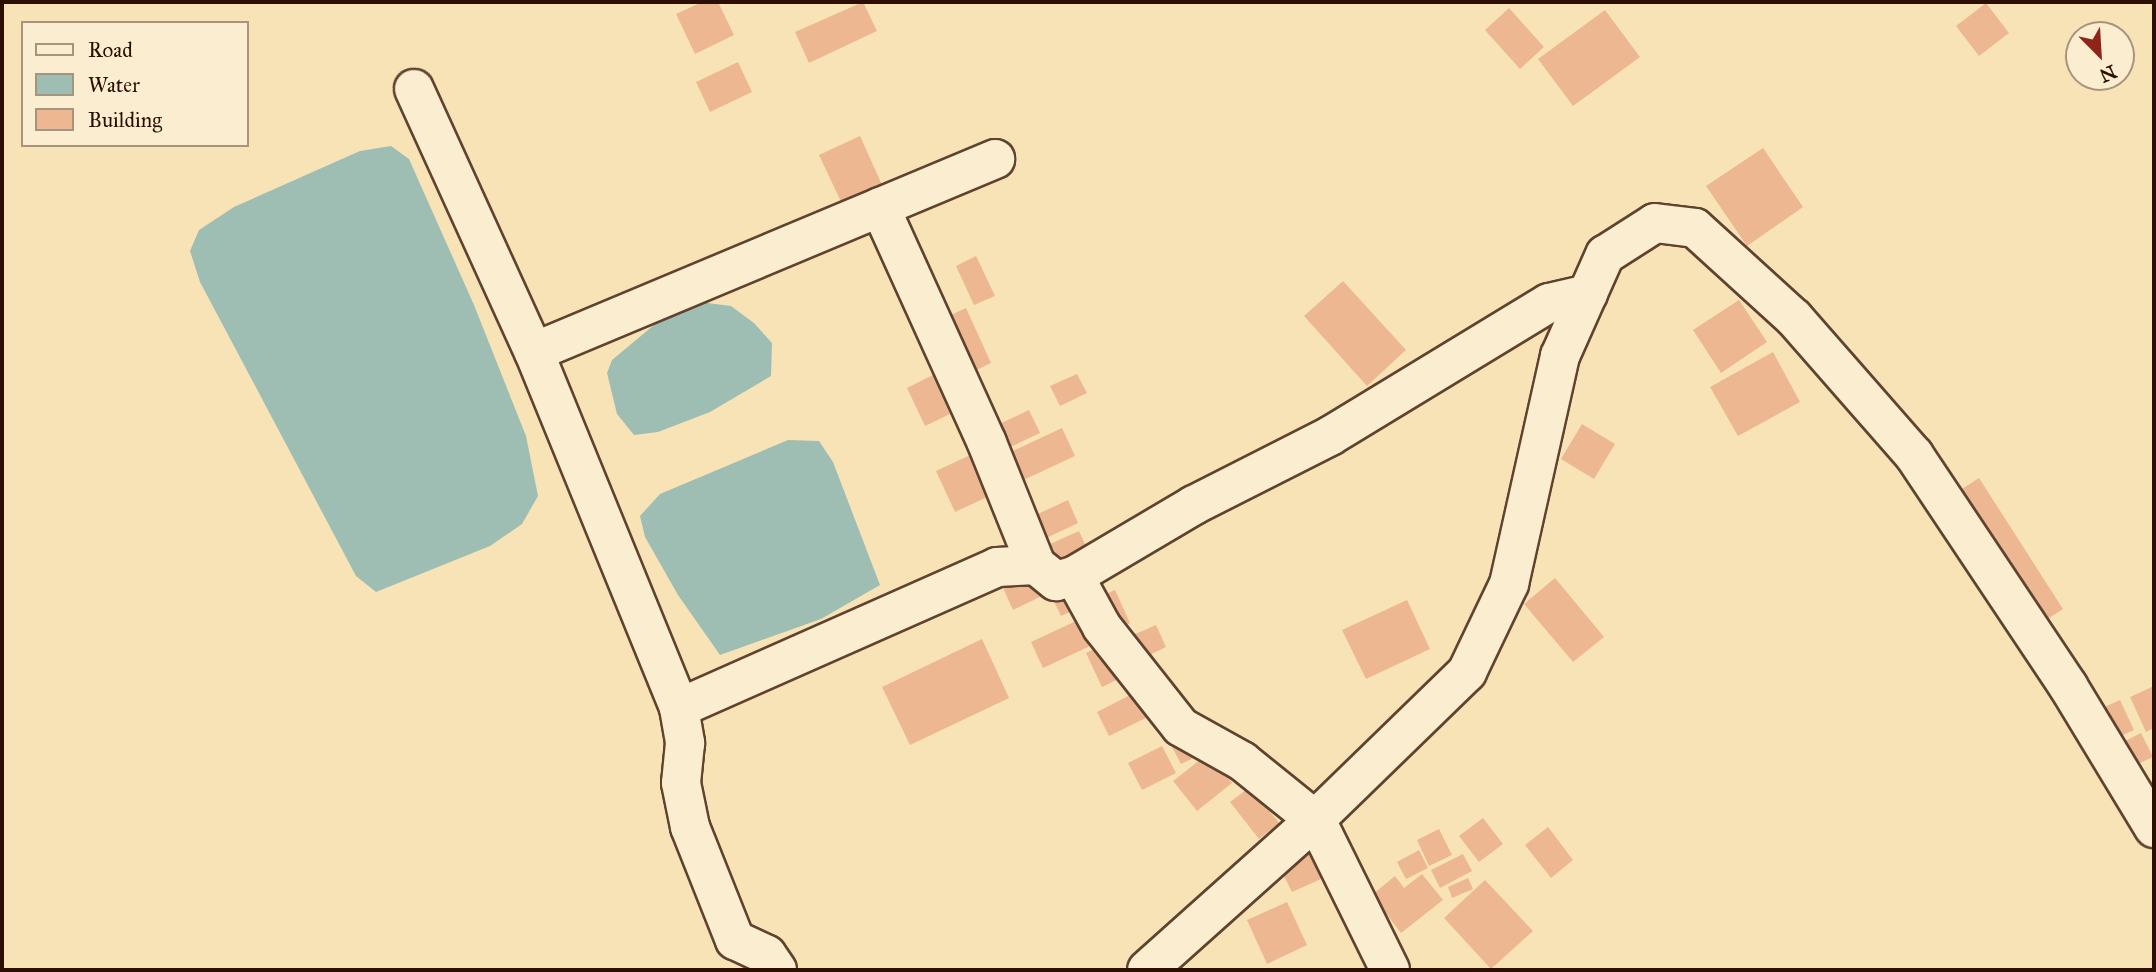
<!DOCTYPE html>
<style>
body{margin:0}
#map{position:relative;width:2156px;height:972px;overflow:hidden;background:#f8e3b7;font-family:"IM FELL Great Primer",serif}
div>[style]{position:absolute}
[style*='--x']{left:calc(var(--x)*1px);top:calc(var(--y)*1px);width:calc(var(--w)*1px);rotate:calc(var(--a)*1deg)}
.water>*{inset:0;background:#9ebeb3}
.building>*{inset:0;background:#edb791}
.roads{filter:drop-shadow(2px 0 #5f432f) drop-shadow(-2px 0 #5f432f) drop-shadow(0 2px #5f432f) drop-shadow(0 -2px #5f432f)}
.minor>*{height:38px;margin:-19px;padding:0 19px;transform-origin:19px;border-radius:19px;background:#faedd0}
span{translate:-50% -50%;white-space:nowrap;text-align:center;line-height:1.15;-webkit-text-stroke:5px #faedd0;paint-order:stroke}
.frame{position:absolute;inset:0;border:4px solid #2c0e02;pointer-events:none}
.legend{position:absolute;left:21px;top:21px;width:228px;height:126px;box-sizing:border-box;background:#faedd0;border:2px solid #a8947e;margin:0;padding:9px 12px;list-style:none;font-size:21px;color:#2c0e02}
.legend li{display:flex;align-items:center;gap:14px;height:35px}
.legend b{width:35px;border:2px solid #a8947e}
.north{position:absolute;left:2065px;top:21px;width:70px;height:70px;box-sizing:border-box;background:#faedd0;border:2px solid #a8947e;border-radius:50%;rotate:156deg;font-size:19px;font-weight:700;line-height:28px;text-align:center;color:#2c0e02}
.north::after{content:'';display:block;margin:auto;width:24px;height:32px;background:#8f2418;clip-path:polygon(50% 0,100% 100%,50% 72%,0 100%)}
</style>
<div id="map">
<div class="water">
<div style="clip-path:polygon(391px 146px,409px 159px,474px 305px,526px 436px,538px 496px,522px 524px,490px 546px,376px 592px,356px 576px,200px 282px,190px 251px,199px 230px,234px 207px,360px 151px)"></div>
<div style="clip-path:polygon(700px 302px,731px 306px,754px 323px,772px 343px,771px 376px,710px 412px,658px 432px,634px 435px,617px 414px,607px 373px,612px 360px,666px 315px)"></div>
<div style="clip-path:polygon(788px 440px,819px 441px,833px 462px,880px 585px,821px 619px,720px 655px,678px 595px,645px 537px,640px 516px,660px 494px)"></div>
</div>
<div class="building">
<div style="clip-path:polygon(702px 2px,718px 2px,734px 35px,695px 54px,676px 14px)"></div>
<div style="clip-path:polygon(863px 2px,877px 31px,809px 63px,795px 32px)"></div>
<div style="clip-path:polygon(1986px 3px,2009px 33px,1979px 56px,1956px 26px)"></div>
<div style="clip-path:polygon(1509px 8px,1544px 47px,1520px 69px,1485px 30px)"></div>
<div style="clip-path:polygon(1605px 10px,1640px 57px,1573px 106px,1538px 59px)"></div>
<div style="clip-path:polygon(738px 62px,752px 92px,710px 112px,696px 82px)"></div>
<div style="clip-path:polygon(860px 136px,883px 187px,843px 206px,819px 155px)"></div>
<div style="clip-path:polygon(1763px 148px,1803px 207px,1747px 246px,1706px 186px)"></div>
<div style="clip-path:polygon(976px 256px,995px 296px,974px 305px,956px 266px)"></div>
<div style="clip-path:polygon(1343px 281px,1406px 350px,1367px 386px,1304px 316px)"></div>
<div style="clip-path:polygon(1739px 300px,1767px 342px,1721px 373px,1693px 330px)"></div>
<div style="clip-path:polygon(966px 308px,991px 363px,964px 376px,938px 321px)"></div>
<div style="clip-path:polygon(1773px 352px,1800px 402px,1738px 436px,1710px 387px)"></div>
<div style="clip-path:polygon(1077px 374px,1087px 393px,1060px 406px,1050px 386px)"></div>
<div style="clip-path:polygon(933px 375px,950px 414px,925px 426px,907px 388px)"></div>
<div style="clip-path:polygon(1029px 410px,1040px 433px,1004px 450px,993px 427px)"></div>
<div style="clip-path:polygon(1582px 424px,1615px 444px,1594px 479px,1561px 459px)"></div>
<div style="clip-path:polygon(1062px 428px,1075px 456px,1017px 483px,1004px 455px)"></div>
<div style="clip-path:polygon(981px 450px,1000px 491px,955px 512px,936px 471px)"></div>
<div style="clip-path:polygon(1979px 478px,2063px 609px,2035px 627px,1951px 496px)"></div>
<div style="clip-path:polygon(1068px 500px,1078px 523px,1038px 542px,1027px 519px)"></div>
<div style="clip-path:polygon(1079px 531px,1090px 555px,1057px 570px,1046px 546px)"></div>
<div style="clip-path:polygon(1032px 574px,1042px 596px,1013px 610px,1003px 588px)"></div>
<div style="clip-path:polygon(1555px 578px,1604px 637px,1573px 662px,1524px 604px)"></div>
<div style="clip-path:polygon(1072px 583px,1083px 606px,1061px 616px,1050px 593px)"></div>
<div style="clip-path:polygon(1115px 590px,1130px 623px,1110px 633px,1095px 599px)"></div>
<div style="clip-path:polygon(1407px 600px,1430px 649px,1366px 679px,1342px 630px)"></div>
<div style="clip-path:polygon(1091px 614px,1103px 640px,1043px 668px,1031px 642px)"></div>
<div style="clip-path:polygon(1156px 625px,1166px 647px,1135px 662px,1124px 639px)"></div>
<div style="clip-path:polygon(982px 639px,1009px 698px,910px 745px,882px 687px)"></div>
<div style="clip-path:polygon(1109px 642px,1125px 676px,1102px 687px,1086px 653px)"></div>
<div style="clip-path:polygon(2154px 686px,2154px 728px,2146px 732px,2130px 697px)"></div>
<div style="clip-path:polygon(1144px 688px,1156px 713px,1109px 736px,1097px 712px)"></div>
<div style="clip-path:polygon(2120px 700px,2134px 730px,2110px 741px,2096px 711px)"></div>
<div style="clip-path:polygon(2141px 733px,2153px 757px,2129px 768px,2117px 745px)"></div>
<div style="clip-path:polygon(1194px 736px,1202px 754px,1181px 764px,1172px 747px)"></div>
<div style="clip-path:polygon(1162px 746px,1176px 773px,1142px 790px,1128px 763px)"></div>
<div style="clip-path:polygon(1209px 753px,1232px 783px,1197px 811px,1173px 781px)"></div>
<div style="clip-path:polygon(1250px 787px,1279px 823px,1259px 839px,1230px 802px)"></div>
<div style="clip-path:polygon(1483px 818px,1503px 844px,1479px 862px,1459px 836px)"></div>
<div style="clip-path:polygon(1548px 827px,1573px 860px,1551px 878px,1525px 845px)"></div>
<div style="clip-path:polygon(1439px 829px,1452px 855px,1429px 866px,1417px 840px)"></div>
<div style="clip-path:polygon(1419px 850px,1428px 868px,1406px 879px,1397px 862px)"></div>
<div style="clip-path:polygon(1309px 854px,1321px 879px,1292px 892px,1280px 868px)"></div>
<div style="clip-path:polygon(1463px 854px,1472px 871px,1440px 888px,1431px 870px)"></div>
<div style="clip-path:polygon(1422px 874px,1443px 900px,1401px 933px,1372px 895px,1395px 876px,1404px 888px)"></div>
<div style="clip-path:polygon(1468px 878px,1473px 889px,1452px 898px,1448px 887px)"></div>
<div style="clip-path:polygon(1485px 880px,1533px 931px,1491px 969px,1444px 918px)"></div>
<div style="clip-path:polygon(1287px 902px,1307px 945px,1267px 964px,1247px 920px)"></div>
</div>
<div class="roads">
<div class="minor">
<div style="--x:414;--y:89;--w:289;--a:65.5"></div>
<div style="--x:534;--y:352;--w:384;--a:67.8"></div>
<div style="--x:679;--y:708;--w:36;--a:80"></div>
<div style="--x:685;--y:743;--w:40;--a:95.7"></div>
<div style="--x:681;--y:783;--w:45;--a:78.4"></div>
<div style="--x:690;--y:827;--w:122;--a:68.3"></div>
<div style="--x:735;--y:940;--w:35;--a:25"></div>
<div style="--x:767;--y:955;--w:18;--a:56"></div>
<div style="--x:880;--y:207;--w:259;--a:65.6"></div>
<div style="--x:987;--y:443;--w:131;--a:68.1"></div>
<div style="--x:534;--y:352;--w:500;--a:-22.7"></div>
<div style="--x:1074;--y:576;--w:58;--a:61.2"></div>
<div style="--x:1102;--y:627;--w:127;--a:51.7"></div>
<div style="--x:1181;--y:727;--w:70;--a:29.1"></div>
<div style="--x:1242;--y:761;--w:94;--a:38.9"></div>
<div style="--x:679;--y:708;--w:348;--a:-23.9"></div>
<div style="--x:997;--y:567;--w:39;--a:-3"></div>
<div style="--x:1036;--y:565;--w:26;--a:39"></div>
<div style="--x:1056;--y:581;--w:19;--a:-16"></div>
<div style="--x:1074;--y:576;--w:139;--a:-30.6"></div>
<div style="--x:1194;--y:505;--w:153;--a:-26.9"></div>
<div style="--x:1330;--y:436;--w:256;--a:-31.3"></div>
<div style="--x:1549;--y:303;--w:40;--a:-13"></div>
<div style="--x:1316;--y:820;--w:167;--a:63.7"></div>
<div style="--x:1147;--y:970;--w:225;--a:-41.8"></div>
<div style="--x:1315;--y:820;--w:212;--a:-44.2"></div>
<div style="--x:1467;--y:672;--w:98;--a:-64.5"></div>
<div style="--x:1509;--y:584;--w:234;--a:-77.4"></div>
<div style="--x:1560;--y:356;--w:111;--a:-66"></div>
<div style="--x:1605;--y:255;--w:59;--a:-32.6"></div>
<div style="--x:1655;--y:223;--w:40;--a:7.1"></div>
<div style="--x:1695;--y:228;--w:134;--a:42.3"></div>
<div style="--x:1794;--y:318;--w:182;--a:48.8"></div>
<div style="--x:1914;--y:455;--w:278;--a:56.3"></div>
<div style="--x:2068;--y:686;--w:166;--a:58.8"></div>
</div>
</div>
<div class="frame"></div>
<ul class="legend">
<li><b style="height:9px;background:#faedd0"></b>Road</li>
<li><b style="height:19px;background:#9ebeb3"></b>Water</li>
<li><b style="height:19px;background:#edb791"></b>Building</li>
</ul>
<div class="north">N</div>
</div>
